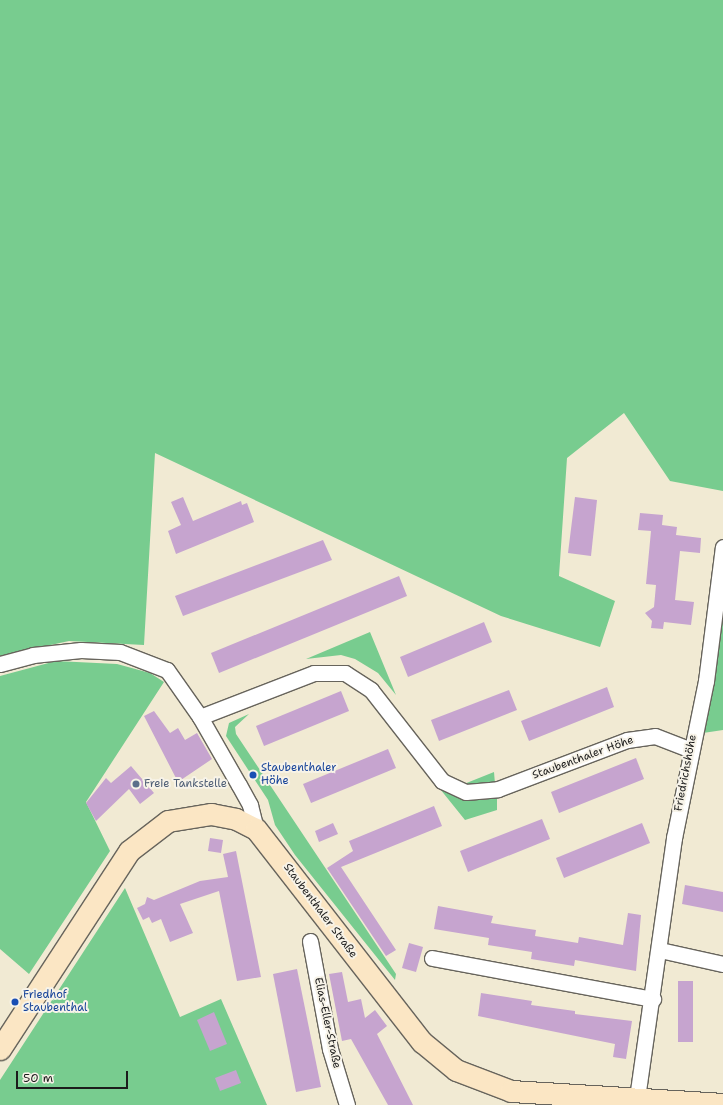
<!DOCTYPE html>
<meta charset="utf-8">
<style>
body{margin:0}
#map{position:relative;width:723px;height:1105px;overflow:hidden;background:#f1ead3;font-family:"Shantell Sans",sans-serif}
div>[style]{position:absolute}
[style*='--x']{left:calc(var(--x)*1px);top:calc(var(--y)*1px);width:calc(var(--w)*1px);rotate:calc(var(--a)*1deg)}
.green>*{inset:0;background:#78cc8f}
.building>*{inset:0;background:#c6a4cf}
.roads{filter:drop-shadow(1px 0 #67645c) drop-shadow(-1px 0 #67645c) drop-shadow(0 1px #67645c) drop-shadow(0 -1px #67645c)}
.minor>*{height:15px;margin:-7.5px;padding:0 7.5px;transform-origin:7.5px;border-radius:7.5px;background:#fff}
.secondary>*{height:21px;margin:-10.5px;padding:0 10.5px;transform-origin:10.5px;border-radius:10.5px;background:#fbe6c4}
.dots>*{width:11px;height:11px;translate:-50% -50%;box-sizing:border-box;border:2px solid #f7f3e8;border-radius:50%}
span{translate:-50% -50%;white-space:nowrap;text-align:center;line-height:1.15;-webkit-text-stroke:4px #f7f3e8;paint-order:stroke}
.street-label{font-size:11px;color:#1c1c1c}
.transit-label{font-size:11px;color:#164399}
.left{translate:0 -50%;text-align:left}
.service-label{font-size:11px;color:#4e5e75}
.scale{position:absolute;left:16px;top:1071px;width:112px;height:18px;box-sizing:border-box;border:2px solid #1c1c1c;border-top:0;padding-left:5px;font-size:12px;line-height:14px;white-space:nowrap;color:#1c1c1c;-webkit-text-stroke:3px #f7f3e8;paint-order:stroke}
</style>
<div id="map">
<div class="green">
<div style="clip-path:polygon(0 0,723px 0,723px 491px,670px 481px,624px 413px,567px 458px,559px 576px,615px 601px,600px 647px,501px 616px,155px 453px,144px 645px,69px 641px,0 656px)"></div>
<div style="clip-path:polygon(723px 563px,723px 730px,703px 733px)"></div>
<div style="clip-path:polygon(370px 632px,396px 695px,378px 673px,355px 659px,341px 655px,306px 659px)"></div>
<div style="clip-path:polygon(56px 661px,117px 664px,150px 673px,164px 682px,86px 802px,110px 851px,29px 974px,0 949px,0 676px)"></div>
<div style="clip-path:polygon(249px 714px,235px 727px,236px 734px,396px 974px,395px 980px,295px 855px,275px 825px,268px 800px,226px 736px,229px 723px)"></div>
<div style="clip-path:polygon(494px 772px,495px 784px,476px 787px,464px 784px)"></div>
<div style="clip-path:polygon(432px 779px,454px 796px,484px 800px,497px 797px,497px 810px,465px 820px)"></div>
<div style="clip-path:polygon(125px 888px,180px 1017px,221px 999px,267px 1105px,0 1105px,0 1080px)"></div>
</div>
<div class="building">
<div style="clip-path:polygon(183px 497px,193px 521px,241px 501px,242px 505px,247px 503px,254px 522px,176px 554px,168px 531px,181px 525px,171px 502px)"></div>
<div style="clip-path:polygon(575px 497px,597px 500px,591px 556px,568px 553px)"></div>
<div style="clip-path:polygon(640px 513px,663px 515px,662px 525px,677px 527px,676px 535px,701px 538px,700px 553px,680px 551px,675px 600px,694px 602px,691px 625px,664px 622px,663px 629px,651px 628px,652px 621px,645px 613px,654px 607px,656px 585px,646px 584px,651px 531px,638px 530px)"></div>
<div style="clip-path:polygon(323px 540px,332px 560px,183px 616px,175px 596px)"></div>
<div style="clip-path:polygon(399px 576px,407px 596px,219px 673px,211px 653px)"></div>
<div style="clip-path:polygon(484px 622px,492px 642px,408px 677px,400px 657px)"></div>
<div style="clip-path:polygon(607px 687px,614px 707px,529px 741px,521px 721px)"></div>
<div style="clip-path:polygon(509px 690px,517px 710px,439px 741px,431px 720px)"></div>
<div style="clip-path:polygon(341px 691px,349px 711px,264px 746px,256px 726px)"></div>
<div style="clip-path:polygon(154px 711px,170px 733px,178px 728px,185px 740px,197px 733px,212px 759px,178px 782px,144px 716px)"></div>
<div style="clip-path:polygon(388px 749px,396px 768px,311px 803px,303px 784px)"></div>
<div style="clip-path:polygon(636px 758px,644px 779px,559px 813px,551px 792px)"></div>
<div style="clip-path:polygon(131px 766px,154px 793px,140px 804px,129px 789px,96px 821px,86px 803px,106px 778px,111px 783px)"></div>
<div style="clip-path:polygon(434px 806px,442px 826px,341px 867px,396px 950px,386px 956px,327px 868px,353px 851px,349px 841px)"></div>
<div style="clip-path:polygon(542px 819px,550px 839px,468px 872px,460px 851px)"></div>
<div style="clip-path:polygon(333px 823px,338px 834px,319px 842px,315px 831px)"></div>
<div style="clip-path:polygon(642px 823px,650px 843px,564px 878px,556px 858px)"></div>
<div style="clip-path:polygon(210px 838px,223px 840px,221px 853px,208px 851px)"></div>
<div style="clip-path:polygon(236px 851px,261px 977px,237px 981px,219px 891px,180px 904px,193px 933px,170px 942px,161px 919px,152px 923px,149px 917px,143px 920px,137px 908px,145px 904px,147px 897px,154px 900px,200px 881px,228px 877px,223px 854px)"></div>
<div style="clip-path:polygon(685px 885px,723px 892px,723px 912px,682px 904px)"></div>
<div style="clip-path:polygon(438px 906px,493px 916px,491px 923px,536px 930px,535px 936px,578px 943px,579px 937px,623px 945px,628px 913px,641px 915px,636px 971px,575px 960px,574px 966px,531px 959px,532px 952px,488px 945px,489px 938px,434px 929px)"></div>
<div style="clip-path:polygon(409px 943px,423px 947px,416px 972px,402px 968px)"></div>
<div style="clip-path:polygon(297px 969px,321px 1087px,296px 1092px,273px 974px)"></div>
<div style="clip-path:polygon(342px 972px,348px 1002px,361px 999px,365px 1018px,375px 1010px,387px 1026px,377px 1034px,413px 1105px,388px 1105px,351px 1039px,342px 1041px,329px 974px)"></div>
<div style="clip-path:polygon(678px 981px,693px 981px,693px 1042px,678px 1042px)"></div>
<div style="clip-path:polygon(481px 993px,532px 1001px,531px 1005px,575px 1011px,575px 1014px,632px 1021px,626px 1059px,613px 1057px,615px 1044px,478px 1016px)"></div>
<div style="clip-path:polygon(214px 1012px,227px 1044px,210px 1051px,197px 1020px)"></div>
<div style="clip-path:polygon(236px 1070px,241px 1083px,220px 1091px,215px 1078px)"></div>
</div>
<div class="roads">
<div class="minor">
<div style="--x:0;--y:664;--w:34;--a:-15"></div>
<div style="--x:33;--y:655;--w:48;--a:-5.9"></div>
<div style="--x:81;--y:650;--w:39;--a:3"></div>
<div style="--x:120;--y:652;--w:50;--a:21"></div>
<div style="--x:167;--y:670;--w:57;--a:54.9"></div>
<div style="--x:200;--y:717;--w:78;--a:60.2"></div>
<div style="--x:239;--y:785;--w:23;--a:61"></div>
<div style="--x:250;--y:805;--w:25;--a:76"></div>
<div style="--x:200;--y:717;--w:122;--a:-21.1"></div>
<div style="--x:314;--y:673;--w:31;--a:0"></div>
<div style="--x:345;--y:673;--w:31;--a:33"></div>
<div style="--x:371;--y:690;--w:115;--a:52"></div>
<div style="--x:442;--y:781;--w:26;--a:25"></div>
<div style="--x:466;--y:792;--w:32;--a:-5"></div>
<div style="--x:498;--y:789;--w:138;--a:-20.8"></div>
<div style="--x:627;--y:740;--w:28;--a:-8"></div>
<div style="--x:655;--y:736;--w:36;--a:21"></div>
<div style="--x:310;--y:941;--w:110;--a:79.5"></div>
<div style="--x:330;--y:1049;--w:59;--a:73.1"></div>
<div style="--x:660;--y:950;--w:65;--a:12.5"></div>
<div style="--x:432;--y:958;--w:225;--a:10.5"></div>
<div style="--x:637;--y:1098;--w:263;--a:-81.9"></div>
<div style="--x:674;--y:838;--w:160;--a:-78.5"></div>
<div style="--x:706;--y:681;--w:135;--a:-82.8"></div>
</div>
<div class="secondary">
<div style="--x:0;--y:1049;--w:236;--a:-56.9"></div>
<div style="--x:129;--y:851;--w:49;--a:-37.6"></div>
<div style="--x:168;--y:821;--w:44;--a:-9.2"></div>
<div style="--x:211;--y:814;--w:25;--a:11"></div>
<div style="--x:236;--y:819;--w:22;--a:27"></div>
<div style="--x:256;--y:829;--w:270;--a:52.1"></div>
<div style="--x:422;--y:1042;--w:44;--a:39.5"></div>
<div style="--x:456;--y:1070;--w:59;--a:20.9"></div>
<div style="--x:511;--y:1091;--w:212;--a:3.5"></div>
</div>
</div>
<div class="dots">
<div style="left:253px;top:775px;background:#1a4fb4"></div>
<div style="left:136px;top:784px;background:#5c6f8a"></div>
<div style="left:15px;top:1002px;background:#1a4fb4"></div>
</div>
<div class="street-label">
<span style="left:583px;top:758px;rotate:-20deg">Staubenthaler Höhe</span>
<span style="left:686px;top:773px;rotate:-79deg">Friedrichshöhe</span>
<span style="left:320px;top:911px;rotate:53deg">Staubenthaler Straße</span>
<span style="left:327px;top:1023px;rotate:78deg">Elias-Eller-Straße</span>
</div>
<div class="transit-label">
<span class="left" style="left:261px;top:775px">Staubenthaler<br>Höhe</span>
<span class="left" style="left:23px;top:1002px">Friedhof<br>Staubenthal</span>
</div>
<div class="service-label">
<span class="left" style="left:144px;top:784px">Freie Tankstelle</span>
</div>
<div class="scale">50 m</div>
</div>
